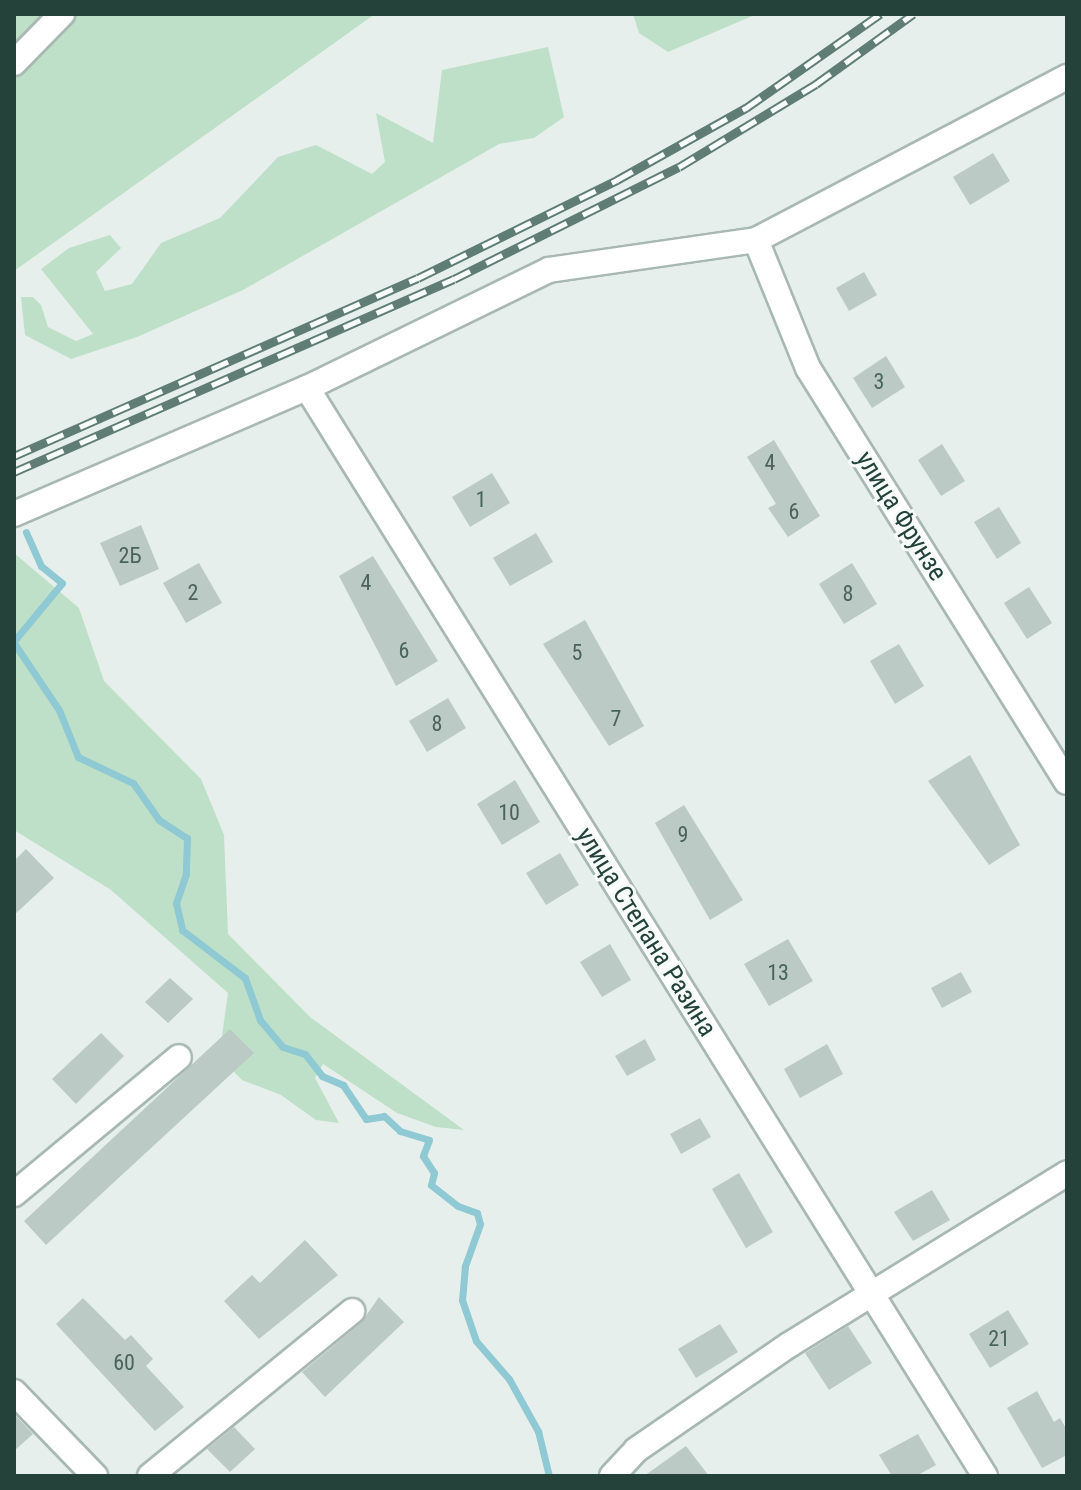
<!DOCTYPE html>
<meta charset="utf-8">
<style>
body{margin:0}
#map{position:relative;width:1081px;height:1490px;overflow:hidden;background:#e6efeb;font-family:"Roboto Condensed",sans-serif}
div>[style]{position:absolute}
[style*='--x']{left:calc(var(--x)*1px);top:calc(var(--y)*1px);width:calc(var(--w)*1px);rotate:calc(var(--a)*1deg)}
.green>*{inset:0;background:#bfe0c8}
.stream>*{height:7px;margin:-3.5px;padding:0 3.5px;transform-origin:3.5px;border-radius:3.5px;background:#8ec9d4}
.building>*{inset:0;background:#bbcac4}
.roads{filter:drop-shadow(2px 0 #a8b8b2) drop-shadow(-2px 0 #a8b8b2) drop-shadow(0 2px #a8b8b2) drop-shadow(0 -2px #a8b8b2)}
.minor>*{height:24px;margin:-12px;padding:0 12px;transform-origin:12px;border-radius:12px;background:#fff}
.rail>*{height:9px;margin-top:-4.5px;transform-origin:0;background:repeating-linear-gradient(90deg,#f7fbf9 0 18px,#5f7d75 0 36px);box-sizing:border-box;border-block:2px solid #5f7d75}
span{translate:-50% -50%;white-space:nowrap;text-align:center;line-height:1.15;-webkit-text-stroke:6px #f7fbf9;paint-order:stroke}
.number-label{font-size:22px;color:#4a645c}
.number-label span{-webkit-text-stroke-width:0}
.street-label{font-size:26px;color:#24423a}
.frame{position:absolute;inset:0;border:16px solid #24423a;pointer-events:none}
</style>
<div id="map">
<div class="green">
<div style="clip-path:polygon(14px 14px,375px 14px,14px 271px)"></div>
<div style="clip-path:polygon(633px 14px,757px 14px,668px 52px,639px 33px)"></div>
<div style="clip-path:polygon(548px 47px,564px 117px,534px 138px,499px 144px,243px 290px,137px 337px,71px 359px,25px 335px,21px 297px,33px 297px,41px 305px,48px 327px,76px 341px,93px 334px,41px 269px,69px 248px,110px 235px,121px 248px,96px 272px,105px 291px,132px 284px,161px 243px,220px 218px,278px 157px,316px 145px,372px 174px,385px 162px,376px 113px,433px 143px,442px 70px)"></div>
<div style="clip-path:polygon(14px 553px,79px 608px,104px 681px,201px 779px,224px 835px,228px 934px,310px 1017px,464px 1130px,436px 1127px,397px 1113px,323px 1064px,315px 1078px,339px 1123px,316px 1120px,281px 1095px,242px 1080px,219px 1057px,228px 993px,111px 890px,14px 830px)"></div>
</div>
<div class="stream">
<div style="--x:14;--y:641;--w:75;--a:-50.4"></div>
<div style="--x:62;--y:583;--w:27;--a:-141"></div>
<div style="--x:41;--y:566;--w:37;--a:-114"></div>
<div style="--x:14;--y:643;--w:81;--a:56.1"></div>
<div style="--x:59;--y:710;--w:51;--a:68"></div>
<div style="--x:78;--y:757;--w:61;--a:25.3"></div>
<div style="--x:133;--y:783;--w:45;--a:54.9"></div>
<div style="--x:159;--y:820;--w:33;--a:33"></div>
<div style="--x:187;--y:838;--w:36;--a:92"></div>
<div style="--x:186;--y:874;--w:31;--a:109"></div>
<div style="--x:176;--y:903;--w:28;--a:77"></div>
<div style="--x:182;--y:930;--w:79;--a:37.3"></div>
<div style="--x:245;--y:978;--w:45;--a:70.3"></div>
<div style="--x:260;--y:1020;--w:35;--a:50"></div>
<div style="--x:283;--y:1047;--w:23;--a:18"></div>
<div style="--x:305;--y:1054;--w:28;--a:52"></div>
<div style="--x:322;--y:1076;--w:23;--a:23"></div>
<div style="--x:343;--y:1085;--w:41;--a:55.9"></div>
<div style="--x:366;--y:1119;--w:18;--a:-9"></div>
<div style="--x:384;--y:1116;--w:22;--a:43"></div>
<div style="--x:400;--y:1131;--w:30;--a:17"></div>
<div style="--x:429;--y:1140;--w:17;--a:111"></div>
<div style="--x:423;--y:1156;--w:20;--a:57"></div>
<div style="--x:434;--y:1173;--w:12;--a:104"></div>
<div style="--x:431;--y:1185;--w:34;--a:38"></div>
<div style="--x:458;--y:1206;--w:20;--a:20"></div>
<div style="--x:477;--y:1213;--w:11;--a:75"></div>
<div style="--x:480;--y:1224;--w:45;--a:109.7"></div>
<div style="--x:465;--y:1266;--w:34;--a:95"></div>
<div style="--x:462;--y:1300;--w:43;--a:71.1"></div>
<div style="--x:476;--y:1341;--w:50;--a:49"></div>
<div style="--x:509;--y:1379;--w:60;--a:60.9"></div>
<div style="--x:538;--y:1431;--w:46;--a:76.3"></div>
</div>
<div class="building">
<div style="clip-path:polygon(993px 153px,1010px 181px,970px 205px,953px 177px)"></div>
<div style="clip-path:polygon(864px 272px,877px 295px,849px 311px,836px 288px)"></div>
<div style="clip-path:polygon(886px 356px,905px 387px,872px 408px,853px 378px)"></div>
<div style="clip-path:polygon(774px 440px,820px 516px,788px 537px,768px 508px,776px 504px,747px 457px)"></div>
<div style="clip-path:polygon(942px 444px,965px 481px,941px 496px,918px 460px)"></div>
<div style="clip-path:polygon(492px 473px,510px 503px,470px 527px,452px 497px)"></div>
<div style="clip-path:polygon(999px 507px,1021px 543px,997px 559px,974px 522px)"></div>
<div style="clip-path:polygon(141px 525px,159px 569px,120px 586px,100px 543px)"></div>
<div style="clip-path:polygon(536px 533px,553px 562px,510px 586px,493px 558px)"></div>
<div style="clip-path:polygon(373px 556px,438px 661px,396px 686px,339px 576px)"></div>
<div style="clip-path:polygon(199px 563px,222px 603px,186px 623px,163px 583px)"></div>
<div style="clip-path:polygon(852px 563px,877px 604px,844px 624px,819px 584px)"></div>
<div style="clip-path:polygon(1029px 587px,1052px 623px,1027px 639px,1004px 603px)"></div>
<div style="clip-path:polygon(585px 620px,644px 726px,609px 746px,543px 644px)"></div>
<div style="clip-path:polygon(899px 644px,924px 686px,895px 704px,870px 661px)"></div>
<div style="clip-path:polygon(448px 698px,466px 728px,427px 752px,409px 721px)"></div>
<div style="clip-path:polygon(970px 755px,1020px 845px,989px 865px,928px 781px)"></div>
<div style="clip-path:polygon(515px 780px,540px 822px,502px 845px,477px 804px)"></div>
<div style="clip-path:polygon(684px 805px,743px 900px,710px 920px,655px 823px)"></div>
<div style="clip-path:polygon(26px 849px,54px 878px,14px 915px,14px 861px)"></div>
<div style="clip-path:polygon(560px 853px,579px 885px,546px 905px,526px 873px)"></div>
<div style="clip-path:polygon(788px 939px,813px 981px,769px 1006px,744px 964px)"></div>
<div style="clip-path:polygon(610px 944px,631px 980px,602px 997px,580px 962px)"></div>
<div style="clip-path:polygon(961px 972px,972px 992px,942px 1008px,931px 988px)"></div>
<div style="clip-path:polygon(170px 978px,193px 999px,168px 1023px,145px 1002px)"></div>
<div style="clip-path:polygon(230px 1029px,254px 1053px,46px 1245px,24px 1221px)"></div>
<div style="clip-path:polygon(101px 1033px,124px 1056px,76px 1104px,52px 1079px)"></div>
<div style="clip-path:polygon(645px 1039px,656px 1060px,627px 1076px,615px 1056px)"></div>
<div style="clip-path:polygon(827px 1044px,843px 1074px,800px 1098px,784px 1069px)"></div>
<div style="clip-path:polygon(700px 1118px,711px 1137px,681px 1154px,670px 1134px)"></div>
<div style="clip-path:polygon(739px 1173px,773px 1232px,746px 1248px,712px 1189px)"></div>
<div style="clip-path:polygon(932px 1190px,950px 1220px,913px 1241px,894px 1212px)"></div>
<div style="clip-path:polygon(305px 1240px,338px 1275px,259px 1339px,224px 1301px,252px 1275px,260px 1283px)"></div>
<div style="clip-path:polygon(379px 1297px,404px 1322px,325px 1397px,302px 1372px,361px 1323px)"></div>
<div style="clip-path:polygon(83px 1298px,125px 1340px,131px 1335px,153px 1359px,146px 1366px,184px 1407px,155px 1431px,56px 1324px)"></div>
<div style="clip-path:polygon(1008px 1310px,1029px 1344px,990px 1368px,969px 1334px)"></div>
<div style="clip-path:polygon(720px 1324px,738px 1352px,696px 1378px,678px 1349px)"></div>
<div style="clip-path:polygon(848px 1326px,872px 1363px,829px 1390px,805px 1353px)"></div>
<div style="clip-path:polygon(1037px 1391px,1054px 1422px,1060px 1418px,1067px 1430px,1067px 1455px,1042px 1468px,1007px 1408px)"></div>
<div style="clip-path:polygon(14px 1414px,33px 1434px,14px 1451px)"></div>
<div style="clip-path:polygon(234px 1427px,255px 1449px,230px 1472px,207px 1449px)"></div>
<div style="clip-path:polygon(918px 1434px,936px 1465px,916px 1476px,892px 1476px,879px 1455px)"></div>
<div style="clip-path:polygon(686px 1446px,709px 1476px,644px 1476px)"></div>
</div>
<div class="roads">
<div class="minor">
<div style="--x:14;--y:63;--w:69;--a:-45.6"></div>
<div style="--x:756;--y:240;--w:138;--a:67.9"></div>
<div style="--x:808;--y:368;--w:488;--a:58"></div>
<div style="--x:307;--y:388;--w:1282;--a:58.07"></div>
<div style="--x:14;--y:514;--w:319;--a:-23.3"></div>
<div style="--x:307;--y:388;--w:269;--a:-26"></div>
<div style="--x:549;--y:270;--w:209;--a:-8.2"></div>
<div style="--x:756;--y:240;--w:351;--a:-27.7"></div>
<div style="--x:14;--y:1194;--w:214;--a:-39.7"></div>
<div style="--x:14;--y:1392;--w:117;--a:46"></div>
<div style="--x:150;--y:1476;--w:261;--a:-39.2"></div>
<div style="--x:612;--y:1476;--w:35;--a:-47"></div>
<div style="--x:636;--y:1450;--w:186;--a:-34.5"></div>
<div style="--x:789;--y:1345;--w:327;--a:-31.7"></div>
</div>
</div>
<div class="rail">
<div style="--x:14;--y:456;--w:441;--a:-23.8"></div>
<div style="--x:418;--y:278;--w:222;--a:-26.2"></div>
<div style="--x:617;--y:180;--w:148;--a:-29.2"></div>
<div style="--x:746;--y:108;--w:164;--a:-35"></div>
<div style="--x:14;--y:472;--w:480;--a:-23.7"></div>
<div style="--x:454;--y:279;--w:251;--a:-26.5"></div>
<div style="--x:679;--y:167;--w:160;--a:-31.2"></div>
<div style="--x:816;--y:84;--w:120;--a:-35.8"></div>
</div>
<div class="number-label">
<span style="left:879px;top:382px">3</span>
<span style="left:770px;top:463px">4</span>
<span style="left:481px;top:500px">1</span>
<span style="left:794px;top:512px">6</span>
<span style="left:130px;top:556px">2Б</span>
<span style="left:366px;top:583px">4</span>
<span style="left:193px;top:593px">2</span>
<span style="left:848px;top:594px">8</span>
<span style="left:404px;top:651px">6</span>
<span style="left:577px;top:653px">5</span>
<span style="left:616px;top:719px">7</span>
<span style="left:437px;top:724px">8</span>
<span style="left:509px;top:813px">10</span>
<span style="left:683px;top:835px">9</span>
<span style="left:778px;top:973px">13</span>
<span style="left:999px;top:1339px">21</span>
<span style="left:124px;top:1363px">60</span>
</div>
<div class="street-label">
<span style="left:901px;top:516px;rotate:58deg">улица Фрунзе</span>
<span style="left:646px;top:932px;rotate:58deg">улица Степана Разина</span>
</div>
<div class="frame"></div>
</div>
